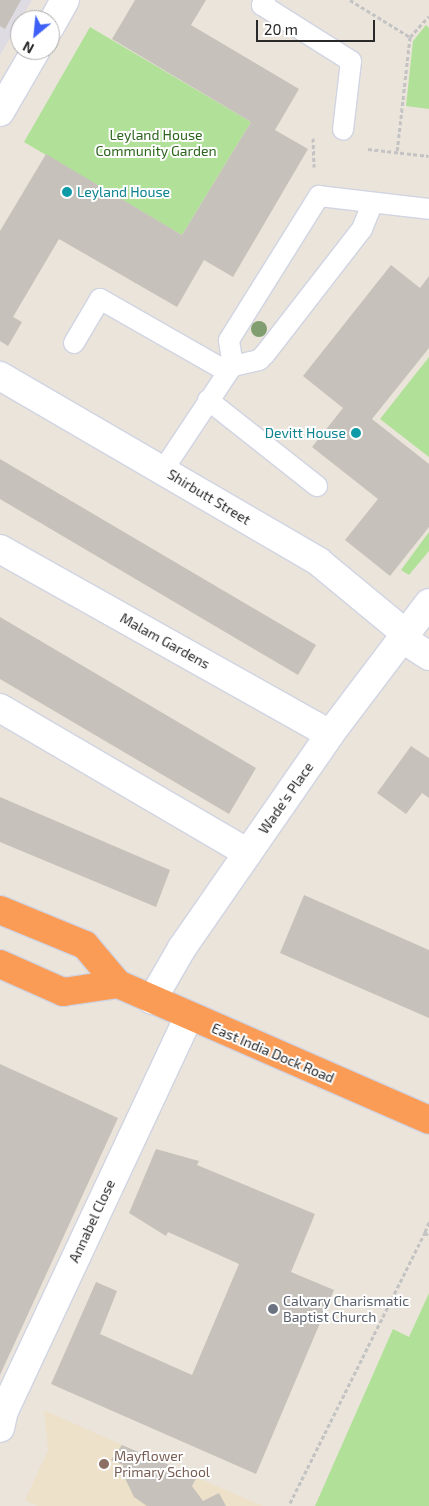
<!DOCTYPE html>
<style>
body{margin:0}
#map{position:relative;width:429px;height:1506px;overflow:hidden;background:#ebe4db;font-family:"Exo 2",sans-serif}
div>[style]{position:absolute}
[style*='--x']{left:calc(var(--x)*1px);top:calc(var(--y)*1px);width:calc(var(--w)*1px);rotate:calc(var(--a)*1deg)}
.industrial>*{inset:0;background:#dedbe3}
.education>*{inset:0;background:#ede1ca}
.green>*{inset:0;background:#b1e198}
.building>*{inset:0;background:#c6c1ba}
.path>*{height:3px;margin-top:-1.5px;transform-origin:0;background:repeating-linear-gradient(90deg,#c3c3c3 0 4px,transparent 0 6.5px)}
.roads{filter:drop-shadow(1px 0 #d0d4e2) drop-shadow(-1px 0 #d0d4e2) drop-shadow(0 1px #d0d4e2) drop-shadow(0 -1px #d0d4e2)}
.lane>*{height:20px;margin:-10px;padding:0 10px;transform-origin:10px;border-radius:10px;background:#fff}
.street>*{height:28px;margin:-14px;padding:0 14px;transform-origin:14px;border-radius:14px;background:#fff}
.highway>*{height:28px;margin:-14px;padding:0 14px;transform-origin:14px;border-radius:14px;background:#fb9c56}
.trees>*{width:16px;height:16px;margin:-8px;border-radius:50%;background:#819e71}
.dots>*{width:14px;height:14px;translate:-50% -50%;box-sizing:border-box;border:2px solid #fff;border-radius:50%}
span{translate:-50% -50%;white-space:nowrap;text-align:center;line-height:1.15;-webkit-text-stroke:4px #fff;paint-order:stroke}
.park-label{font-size:14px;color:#2b641b}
.culture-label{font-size:14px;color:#0d838f}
.left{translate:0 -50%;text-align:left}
.right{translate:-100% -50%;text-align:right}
.street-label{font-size:14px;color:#292929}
.worship-label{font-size:14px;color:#5b616d}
.education-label{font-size:14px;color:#785e54}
.north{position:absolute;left:10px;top:10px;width:50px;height:50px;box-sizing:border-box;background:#fff;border:1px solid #a9a9a9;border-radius:50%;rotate:208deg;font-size:14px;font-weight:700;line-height:20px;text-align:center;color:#292929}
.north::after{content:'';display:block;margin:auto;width:18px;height:22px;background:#3d61f6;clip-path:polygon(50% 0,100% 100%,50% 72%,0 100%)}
.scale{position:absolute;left:256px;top:20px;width:119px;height:22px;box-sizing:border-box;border:2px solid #292929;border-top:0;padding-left:6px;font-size:15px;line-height:18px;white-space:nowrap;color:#292929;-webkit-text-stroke:4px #fff;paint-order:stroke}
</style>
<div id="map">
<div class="industrial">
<div style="clip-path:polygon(0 0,32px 0,0 55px)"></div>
</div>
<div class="education">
<div style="clip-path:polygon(44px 1410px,122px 1445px,263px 1506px,37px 1506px,25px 1500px,48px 1450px)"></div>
</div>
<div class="green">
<div style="clip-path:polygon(426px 25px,429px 28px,429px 109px,406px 106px,413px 41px)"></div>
<div style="clip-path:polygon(90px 27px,251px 122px,182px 235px,24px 142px)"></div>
<div style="clip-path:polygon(429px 357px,429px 457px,380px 419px)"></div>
<div style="clip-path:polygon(429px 532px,429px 551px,409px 575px,401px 570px)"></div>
<div style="clip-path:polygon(429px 1293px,429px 1506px,315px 1506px,393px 1329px,409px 1337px)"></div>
</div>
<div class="building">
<div style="clip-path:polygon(0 0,21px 0,5px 29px,0 26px)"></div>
<div style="clip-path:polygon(135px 0,206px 0,191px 25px,299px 89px,275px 130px,308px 149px,233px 277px,204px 260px,177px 307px,59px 239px,13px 317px,22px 322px,8px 346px,0 341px,0 231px,46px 154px,182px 235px,251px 122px,112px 39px)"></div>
<div style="clip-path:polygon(391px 265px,420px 288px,429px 276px,429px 348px,372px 419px,429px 464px,429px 527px,390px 576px,345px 540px,378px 499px,312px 447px,343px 408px,303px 376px)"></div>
<div style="clip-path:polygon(0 459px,316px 645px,298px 675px,0 499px)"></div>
<div style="clip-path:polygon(0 617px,256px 768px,229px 814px,0 679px)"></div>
<div style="clip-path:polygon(411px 746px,429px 758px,429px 798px,422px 793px,406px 814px,377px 793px)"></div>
<div style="clip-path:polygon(0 797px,170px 870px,156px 907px,0 842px)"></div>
<div style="clip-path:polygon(304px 895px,429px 950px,429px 1018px,280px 953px)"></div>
<div style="clip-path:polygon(0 1064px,118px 1118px,0 1375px)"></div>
<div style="clip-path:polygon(156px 1149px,199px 1161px,197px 1165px,315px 1214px,291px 1272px,334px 1290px,256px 1474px,51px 1384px,96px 1282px,117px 1291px,100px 1334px,192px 1375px,239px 1264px,168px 1232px,166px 1236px,129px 1213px)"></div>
<div style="clip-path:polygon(122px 1445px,197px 1477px,192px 1486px,203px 1501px,219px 1493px,226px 1506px,147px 1506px,134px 1497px,122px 1472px,123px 1465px,111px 1460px)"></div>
</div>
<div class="path">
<div style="--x:350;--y:0;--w:70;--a:31.7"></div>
<div style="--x:410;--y:37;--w:116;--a:96.4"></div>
<div style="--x:410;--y:37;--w:28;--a:-48"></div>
<div style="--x:313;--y:138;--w:29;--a:88"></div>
<div style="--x:368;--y:149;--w:61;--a:6.5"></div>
<div style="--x:429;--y:1222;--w:11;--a:112"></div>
<div style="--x:425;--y:1232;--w:6;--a:51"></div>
<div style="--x:290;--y:1503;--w:303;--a:-63.5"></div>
</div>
<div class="roads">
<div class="lane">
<div style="--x:265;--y:0;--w:6;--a:121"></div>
<div style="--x:262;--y:5;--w:105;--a:32.2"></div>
<div style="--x:351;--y:61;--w:69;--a:96.6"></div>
<div style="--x:74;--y:343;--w:51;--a:-59.4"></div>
<div style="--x:100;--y:299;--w:147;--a:29.7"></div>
<div style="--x:233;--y:366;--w:26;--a:-99"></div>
<div style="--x:229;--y:340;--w:170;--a:-58"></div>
<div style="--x:319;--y:196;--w:111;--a:6.7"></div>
<div style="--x:208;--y:400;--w:139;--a:38.3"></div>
<div style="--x:163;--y:470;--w:118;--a:-56.4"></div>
<div style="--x:228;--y:372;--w:8;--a:-50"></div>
<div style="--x:233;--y:366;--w:27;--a:-13"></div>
<div style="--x:259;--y:360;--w:8;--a:-45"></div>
<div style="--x:265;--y:354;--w:158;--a:-52.2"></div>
<div style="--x:362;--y:229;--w:27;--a:-68"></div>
</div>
<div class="street">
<div style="--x:50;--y:27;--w:31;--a:-61"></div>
<div style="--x:0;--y:112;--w:72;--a:-59.9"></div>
<div style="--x:0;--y:376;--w:369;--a:30.2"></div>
<div style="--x:319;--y:562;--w:113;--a:39.6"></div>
<div style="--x:0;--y:549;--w:378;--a:29.3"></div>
<div style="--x:403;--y:639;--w:31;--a:33"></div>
<div style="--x:0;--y:708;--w:287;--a:30.3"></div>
<div style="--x:152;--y:1000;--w:60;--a:-60"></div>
<div style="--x:182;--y:948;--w:260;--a:-55.3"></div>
<div style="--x:330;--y:734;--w:164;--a:-52.9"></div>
<div style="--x:0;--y:1428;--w:17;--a:-77"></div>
<div style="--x:4;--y:1411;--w:436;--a:-64.9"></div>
</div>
<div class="highway">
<div style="--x:0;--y:910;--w:92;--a:22.4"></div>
<div style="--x:85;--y:945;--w:51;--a:49.8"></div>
<div style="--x:118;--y:984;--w:339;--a:23.6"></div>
<div style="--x:0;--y:964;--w:69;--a:24"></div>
<div style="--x:63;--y:992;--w:56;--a:-8.3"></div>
</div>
</div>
<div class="trees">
<div style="left:259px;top:329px"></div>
</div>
<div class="dots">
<div style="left:67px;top:192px;background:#0f9aa8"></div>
<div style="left:356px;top:433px;background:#0f9aa8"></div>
<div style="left:273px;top:1309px;background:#6b7280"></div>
<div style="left:104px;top:1464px;background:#8d6e63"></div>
</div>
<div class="park-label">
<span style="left:156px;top:143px">Leyland House<br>Community Garden</span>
</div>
<div class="culture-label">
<span class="left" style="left:77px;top:192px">Leyland House</span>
<span class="right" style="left:346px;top:433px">Devitt House</span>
</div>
<div class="street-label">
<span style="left:209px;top:497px;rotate:31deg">Shirbutt Street</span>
<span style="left:165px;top:641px;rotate:29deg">Malam Gardens</span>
<span style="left:286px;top:798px;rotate:-55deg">Wade's Place</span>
<span style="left:273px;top:1053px;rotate:23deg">East India Dock Road</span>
<span style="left:92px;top:1221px;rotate:-65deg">Annabel Close</span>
</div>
<div class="worship-label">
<span class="left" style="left:283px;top:1309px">Calvary Charismatic<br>Baptist Church</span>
</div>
<div class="education-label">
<span class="left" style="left:114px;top:1464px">Mayflower<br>Primary School</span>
</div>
<div class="north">N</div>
<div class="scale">20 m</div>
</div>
